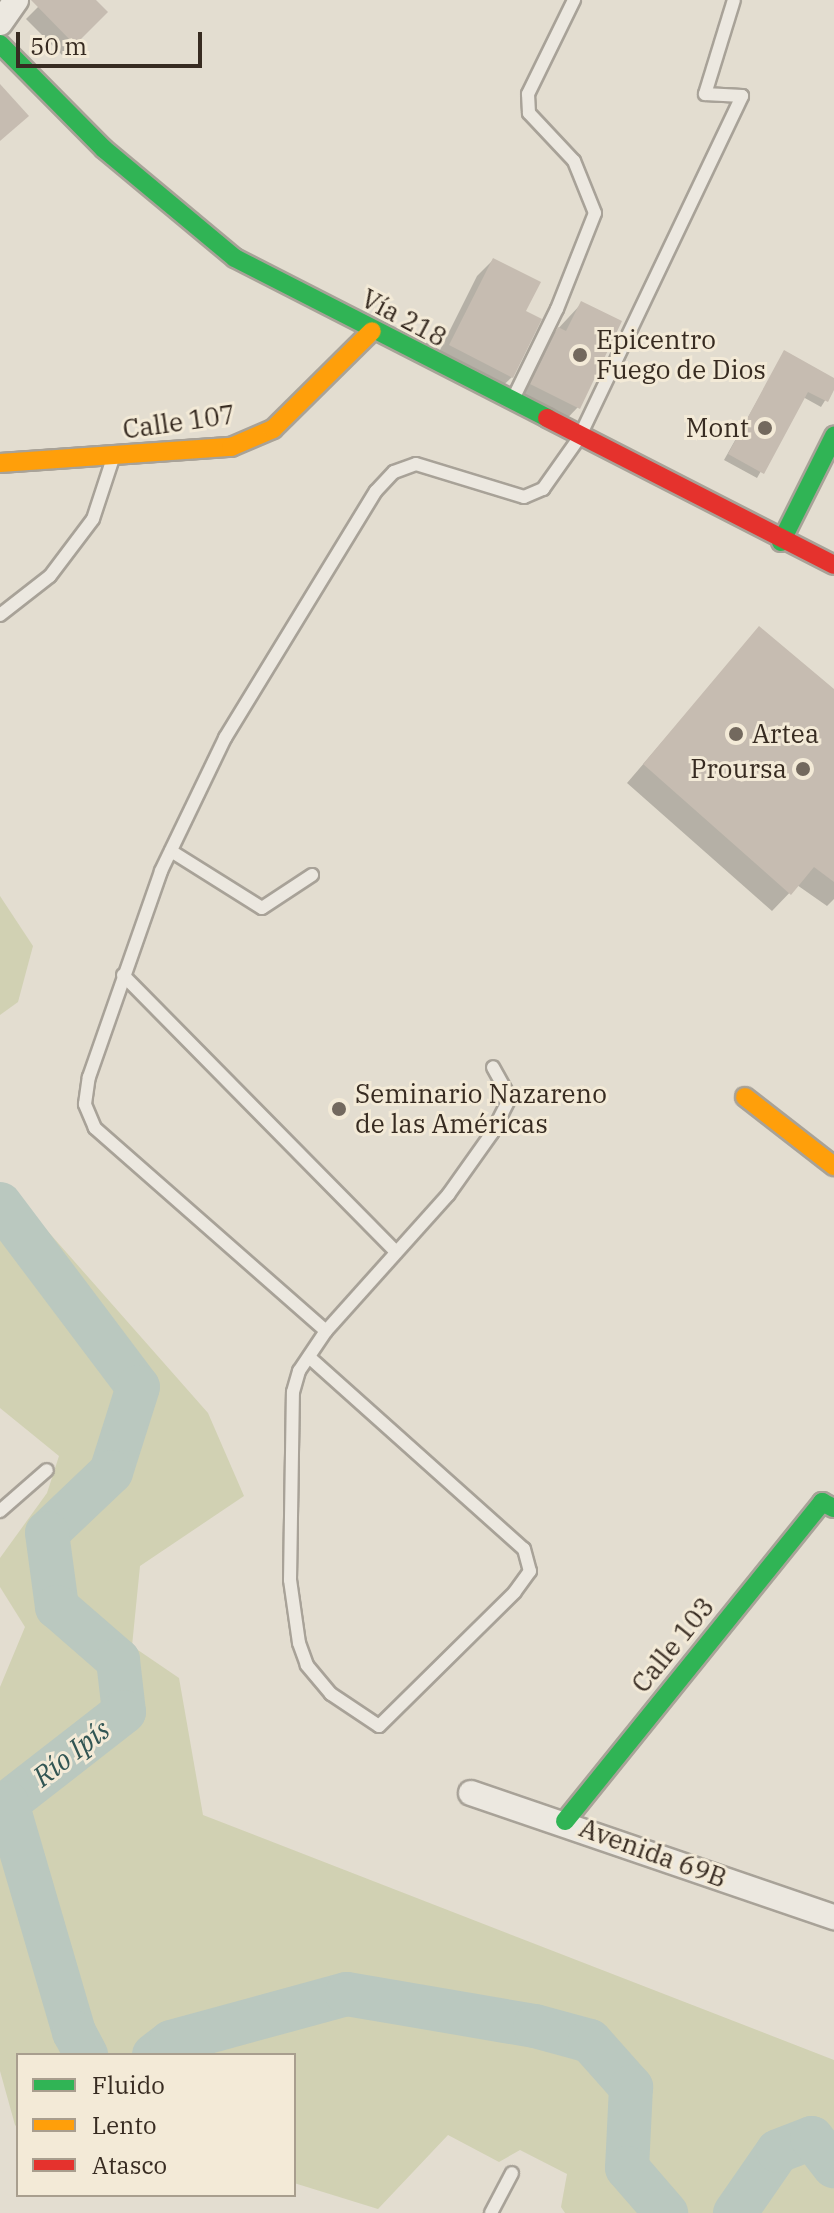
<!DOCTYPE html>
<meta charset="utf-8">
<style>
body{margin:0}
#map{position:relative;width:834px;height:2213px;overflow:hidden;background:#e3ddd0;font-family:"IBM Plex Serif",serif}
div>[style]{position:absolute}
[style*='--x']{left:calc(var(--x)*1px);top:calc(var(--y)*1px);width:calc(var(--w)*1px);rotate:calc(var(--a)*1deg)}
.green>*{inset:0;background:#d1d1b3}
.shadow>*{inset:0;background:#0003}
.river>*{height:44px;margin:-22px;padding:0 22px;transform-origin:22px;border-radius:22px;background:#bac8bf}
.building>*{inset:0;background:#c6bcb1}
.roads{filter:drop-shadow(2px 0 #a8a298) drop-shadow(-2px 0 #a8a298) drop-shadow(0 2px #a8a298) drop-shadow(0 -2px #a8a298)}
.lane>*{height:12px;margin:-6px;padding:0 6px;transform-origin:6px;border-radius:6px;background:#ece8e0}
.street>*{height:24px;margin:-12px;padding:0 12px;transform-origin:12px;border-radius:12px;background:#ece8e0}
.fast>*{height:18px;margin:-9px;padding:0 9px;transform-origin:9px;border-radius:9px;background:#30b455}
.slow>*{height:18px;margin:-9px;padding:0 9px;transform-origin:9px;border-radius:9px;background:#ff9f0a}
.jam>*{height:18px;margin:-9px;padding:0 9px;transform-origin:9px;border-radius:9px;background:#e5322d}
.dots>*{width:22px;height:22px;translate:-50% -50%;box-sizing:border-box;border:4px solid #f3ead7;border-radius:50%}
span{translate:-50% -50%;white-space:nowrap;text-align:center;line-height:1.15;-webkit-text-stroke:6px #f3ead7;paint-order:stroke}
.street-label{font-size:26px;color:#372b21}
.poi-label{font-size:26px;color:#372b21}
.left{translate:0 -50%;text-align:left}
.right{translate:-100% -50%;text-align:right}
.water-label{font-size:28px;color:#315553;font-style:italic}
.legend{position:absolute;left:16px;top:2053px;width:280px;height:144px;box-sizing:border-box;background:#f3ead7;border:2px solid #a89e8e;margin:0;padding:10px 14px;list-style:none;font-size:24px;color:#372b21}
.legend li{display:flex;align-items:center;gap:16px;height:40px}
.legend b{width:40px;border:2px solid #a89e8e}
.scale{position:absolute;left:16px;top:32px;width:186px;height:36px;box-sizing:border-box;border:4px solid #372b21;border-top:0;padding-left:10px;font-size:24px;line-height:28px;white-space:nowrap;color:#372b21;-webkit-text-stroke:6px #f3ead7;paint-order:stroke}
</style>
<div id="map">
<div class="green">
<div style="clip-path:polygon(0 896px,33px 946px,18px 1002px,0 1015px)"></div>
<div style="clip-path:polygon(0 1192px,29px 1210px,208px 1413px,244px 1496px,140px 1566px,132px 1646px,179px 1678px,203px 1815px,834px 2060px,834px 2213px,565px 2213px,561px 2207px,567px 2174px,520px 2150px,499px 2162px,448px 2135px,378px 2209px,294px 2183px,294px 2055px,18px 2055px,18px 2128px,15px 2125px,0 2071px,0 1687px,25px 1627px,0 1587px,0 1558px,47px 1493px,59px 1456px,0 1408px)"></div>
</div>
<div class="shadow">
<div style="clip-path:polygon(45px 0,93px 0,105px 12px,62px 55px,26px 19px)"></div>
<div style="clip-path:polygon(493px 260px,523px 312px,512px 377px,495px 393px,434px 362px,477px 276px)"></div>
<div style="clip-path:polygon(581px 304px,578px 407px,561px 425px,514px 402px,541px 347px)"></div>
<div style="clip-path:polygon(784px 353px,834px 380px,834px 386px,821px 407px,803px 397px,757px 478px,724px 460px)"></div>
<div style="clip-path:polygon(759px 629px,834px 692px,834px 899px,827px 906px,797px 885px,772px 911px,627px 783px)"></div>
</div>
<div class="river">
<div style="--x:0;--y:1204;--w:229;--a:53"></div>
<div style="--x:138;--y:1387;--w:89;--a:107.6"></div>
<div style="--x:111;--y:1472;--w:88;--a:136.4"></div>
<div style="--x:47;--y:1533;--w:75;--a:82.3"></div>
<div style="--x:57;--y:1607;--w:81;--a:41"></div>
<div style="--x:118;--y:1660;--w:52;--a:83.4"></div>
<div style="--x:124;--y:1712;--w:148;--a:142.1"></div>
<div style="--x:7;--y:1803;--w:239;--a:73.7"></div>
<div style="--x:74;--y:2032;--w:26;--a:62"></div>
<div style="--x:154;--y:2055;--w:21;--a:-37"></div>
<div style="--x:171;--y:2042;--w:182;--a:-15.3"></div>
<div style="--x:347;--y:1994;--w:191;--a:9.7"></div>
<div style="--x:535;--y:2026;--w:57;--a:15.3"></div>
<div style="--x:590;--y:2041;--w:62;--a:48.3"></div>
<div style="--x:631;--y:2087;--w:81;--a:92.8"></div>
<div style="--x:627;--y:2168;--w:60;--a:49.1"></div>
<div style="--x:735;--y:2213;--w:75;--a:-55.3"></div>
<div style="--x:778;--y:2151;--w:36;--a:-21"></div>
<div style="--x:812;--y:2138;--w:36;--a:52"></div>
</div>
<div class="building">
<div style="clip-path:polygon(31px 0,96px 0,108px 12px,75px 45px)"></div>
<div style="clip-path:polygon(0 84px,29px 116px,0 141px)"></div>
<div style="clip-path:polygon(493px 258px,541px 282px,526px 311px,542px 319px,513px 378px,449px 345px)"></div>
<div style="clip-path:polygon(581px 301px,622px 321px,580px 409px,530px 384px,558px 327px,566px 331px)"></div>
<div style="clip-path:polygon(784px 350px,834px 378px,834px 390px,828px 402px,808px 392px,764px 474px,728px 454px)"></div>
<div style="clip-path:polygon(759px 626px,834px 689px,834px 882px,814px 867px,791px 895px,643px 764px)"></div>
</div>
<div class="roads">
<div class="lane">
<div style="--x:514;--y:397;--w:98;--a:-64"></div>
<div style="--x:557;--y:309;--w:103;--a:-68.4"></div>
<div style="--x:595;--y:213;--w:56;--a:-112"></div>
<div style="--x:574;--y:161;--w:66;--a:-133.2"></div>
<div style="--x:529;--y:113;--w:19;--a:-93"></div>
<div style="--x:528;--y:94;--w:105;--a:-63.9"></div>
<div style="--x:0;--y:615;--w:63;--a:-38"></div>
<div style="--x:50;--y:576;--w:71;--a:-53"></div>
<div style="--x:93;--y:519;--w:64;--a:-71.8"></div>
<div style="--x:171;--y:851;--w:107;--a:32.1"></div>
<div style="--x:262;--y:908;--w:60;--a:-33.4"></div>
<div style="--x:123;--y:975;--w:389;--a:45.4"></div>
<div style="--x:326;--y:1331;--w:308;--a:-138.7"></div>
<div style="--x:95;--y:1128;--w:26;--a:-113"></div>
<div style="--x:85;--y:1104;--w:27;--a:-82"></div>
<div style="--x:89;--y:1077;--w:218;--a:-70.7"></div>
<div style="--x:161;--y:871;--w:148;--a:-64.3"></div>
<div style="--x:225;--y:738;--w:289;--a:-58.6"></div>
<div style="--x:376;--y:491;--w:26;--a:-47"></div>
<div style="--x:394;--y:472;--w:23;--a:-20"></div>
<div style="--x:416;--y:464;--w:113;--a:17"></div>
<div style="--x:524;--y:497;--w:21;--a:-23"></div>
<div style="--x:543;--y:489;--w:62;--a:-54.8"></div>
<div style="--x:579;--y:438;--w:379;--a:-64.5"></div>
<div style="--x:742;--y:96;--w:37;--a:-177"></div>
<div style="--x:705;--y:94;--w:98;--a:-72.9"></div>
<div style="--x:309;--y:1357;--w:288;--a:41.8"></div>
<div style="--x:524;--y:1549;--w:23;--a:75"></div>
<div style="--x:530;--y:1571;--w:26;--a:126"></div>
<div style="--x:515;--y:1592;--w:191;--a:135.4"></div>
<div style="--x:379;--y:1726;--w:58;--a:-146.3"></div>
<div style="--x:331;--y:1694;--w:38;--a:-130"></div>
<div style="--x:307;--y:1665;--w:23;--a:-110"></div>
<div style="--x:299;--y:1643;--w:64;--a:-98.1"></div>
<div style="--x:290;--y:1580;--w:188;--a:-89.1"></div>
<div style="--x:293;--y:1392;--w:22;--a:-74"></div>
<div style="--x:299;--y:1371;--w:48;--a:-56"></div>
<div style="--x:326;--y:1331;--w:183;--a:-48.1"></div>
<div style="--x:448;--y:1195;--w:76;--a:-54.6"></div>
<div style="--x:492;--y:1133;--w:39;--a:-63"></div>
<div style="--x:510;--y:1098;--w:35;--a:-119"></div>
<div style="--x:0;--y:1511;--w:62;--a:-41.1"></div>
<div style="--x:491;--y:2213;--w:45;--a:-62.3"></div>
</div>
<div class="street">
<div style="--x:0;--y:23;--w:28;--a:-55"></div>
<div style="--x:471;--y:1793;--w:384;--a:18.9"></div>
</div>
<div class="fast">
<div style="--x:0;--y:44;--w:148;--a:45.3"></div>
<div style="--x:104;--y:149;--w:170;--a:39.8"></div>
<div style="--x:235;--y:258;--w:351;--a:27.1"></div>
<div style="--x:781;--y:542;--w:119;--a:-63.4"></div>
<div style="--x:565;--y:1821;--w:410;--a:-51.1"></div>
<div style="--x:822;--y:1502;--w:13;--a:27"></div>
</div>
<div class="slow">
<div style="--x:0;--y:463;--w:232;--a:-4"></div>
<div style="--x:231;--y:447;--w:46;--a:-23.2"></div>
<div style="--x:273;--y:429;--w:139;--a:-44.7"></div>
<div style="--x:745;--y:1097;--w:113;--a:37.8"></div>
</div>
<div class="jam">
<div style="--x:547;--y:418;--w:322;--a:27.1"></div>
</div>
</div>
<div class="dots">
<div style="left:580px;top:355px;background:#73695e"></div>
<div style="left:765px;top:428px;background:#73695e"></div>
<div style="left:736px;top:734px;background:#73695e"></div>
<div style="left:803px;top:769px;background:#73695e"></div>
<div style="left:339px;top:1109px;background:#73695e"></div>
</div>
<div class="street-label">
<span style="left:404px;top:318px;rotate:28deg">Vía 218</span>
<span style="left:179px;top:422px;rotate:-8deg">Calle 107</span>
<span style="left:673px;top:1645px;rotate:-51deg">Calle 103</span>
<span style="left:653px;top:1853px;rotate:20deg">Avenida 69B</span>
</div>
<div class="poi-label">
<span class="left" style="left:596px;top:355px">Epicentro<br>Fuego de Dios</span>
<span class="right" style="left:749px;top:428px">Mont</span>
<span class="left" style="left:752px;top:734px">Artea</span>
<span class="right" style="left:787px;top:769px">Proursa</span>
<span class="left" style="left:355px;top:1109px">Seminario Nazareno<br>de las Américas</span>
</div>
<div class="water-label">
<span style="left:71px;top:1753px;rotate:-38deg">Río Ipís</span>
</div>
<ul class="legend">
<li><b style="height:10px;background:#30b455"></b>Fluido</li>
<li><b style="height:10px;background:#ff9f0a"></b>Lento</li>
<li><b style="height:10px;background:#e5322d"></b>Atasco</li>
</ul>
<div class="scale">50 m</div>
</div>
